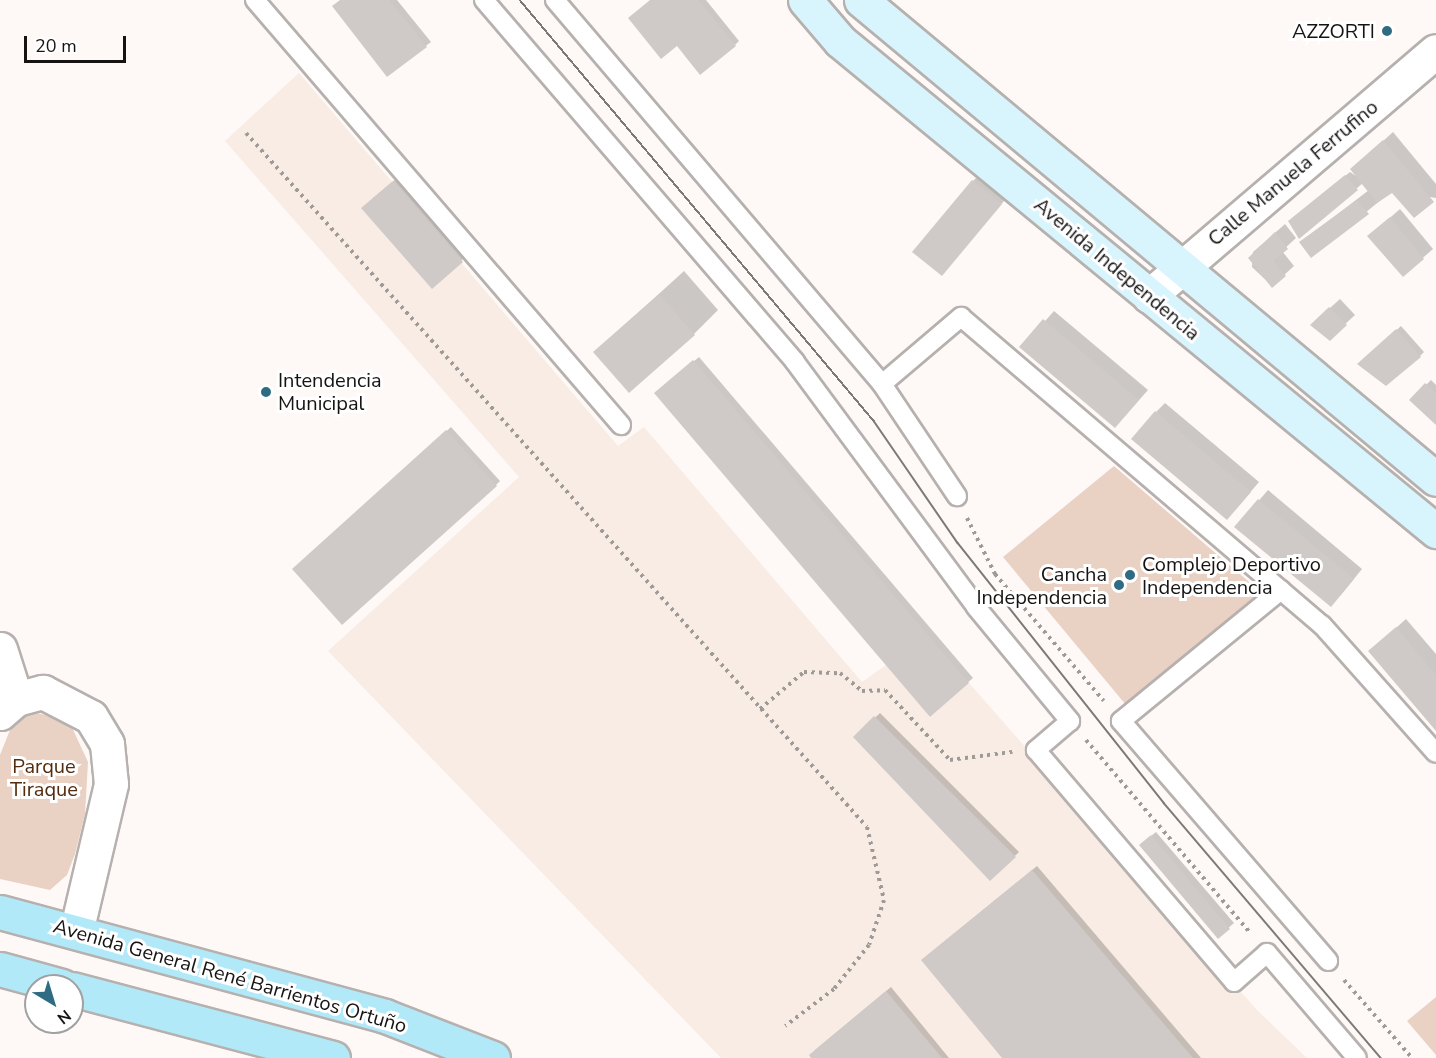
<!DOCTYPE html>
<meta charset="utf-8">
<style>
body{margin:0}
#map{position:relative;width:1436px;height:1058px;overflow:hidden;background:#fef9f6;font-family:"Nunito Sans",sans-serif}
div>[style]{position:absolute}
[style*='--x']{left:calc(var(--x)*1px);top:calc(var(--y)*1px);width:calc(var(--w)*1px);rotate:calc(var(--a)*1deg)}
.built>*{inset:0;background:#f8ece4}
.green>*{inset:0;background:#e9d1c3}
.shadow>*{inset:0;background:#0003}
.building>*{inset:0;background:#cfcac7}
.path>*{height:4px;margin-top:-2px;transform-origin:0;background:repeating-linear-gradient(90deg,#9e9a98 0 3px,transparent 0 7.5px)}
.roads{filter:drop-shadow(2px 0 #b6b1ae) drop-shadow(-2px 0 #b6b1ae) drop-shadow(0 2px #b6b1ae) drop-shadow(0 -2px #b6b1ae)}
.service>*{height:18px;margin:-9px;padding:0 9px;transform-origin:9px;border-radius:9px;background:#fff}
.minor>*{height:33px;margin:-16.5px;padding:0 16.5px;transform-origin:16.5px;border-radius:16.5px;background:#fff}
.secondary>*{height:33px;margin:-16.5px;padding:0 16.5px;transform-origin:16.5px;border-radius:16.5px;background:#d8f4fc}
.primary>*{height:33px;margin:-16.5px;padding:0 16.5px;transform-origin:16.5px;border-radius:16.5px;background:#b2e9f9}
.tram>*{height:1.5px;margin:-0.75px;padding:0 0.75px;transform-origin:0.75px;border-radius:0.75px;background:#7c7977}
.dots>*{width:16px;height:16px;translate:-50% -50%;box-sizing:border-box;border:3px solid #fff;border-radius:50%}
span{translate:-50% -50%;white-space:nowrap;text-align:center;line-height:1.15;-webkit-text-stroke:6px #fff;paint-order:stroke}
.poi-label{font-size:20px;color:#161413}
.right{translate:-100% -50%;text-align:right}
.left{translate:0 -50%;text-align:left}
.street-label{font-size:20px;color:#161413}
.park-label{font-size:20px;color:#532b0e}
.north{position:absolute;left:24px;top:974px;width:60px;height:60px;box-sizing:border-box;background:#fff;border:2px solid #a2a1a1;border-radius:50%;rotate:142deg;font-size:16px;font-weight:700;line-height:24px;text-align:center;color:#161413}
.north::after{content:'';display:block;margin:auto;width:21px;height:27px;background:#2f6b82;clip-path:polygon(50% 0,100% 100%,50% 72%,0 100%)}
.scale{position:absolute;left:24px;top:36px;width:102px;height:27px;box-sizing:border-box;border:3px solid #161413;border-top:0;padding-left:8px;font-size:18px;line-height:21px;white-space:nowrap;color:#161413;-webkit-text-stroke:4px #fff;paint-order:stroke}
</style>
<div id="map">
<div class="built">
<div style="clip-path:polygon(299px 73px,618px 446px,644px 427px,862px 682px,886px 665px,930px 717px,969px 683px,1256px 1009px,1307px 1058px,721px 1058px,328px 651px,519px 477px,225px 141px)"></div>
</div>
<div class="green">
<div style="clip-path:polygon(1114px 466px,1262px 593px,1126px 705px,1003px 557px)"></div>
<div style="clip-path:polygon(29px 711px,69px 721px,88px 762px,85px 814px,75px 854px,67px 875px,50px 890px,0 879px,0 755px,14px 720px)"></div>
<div style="clip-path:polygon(1436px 997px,1436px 1055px,1407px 1021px)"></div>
</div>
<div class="shadow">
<div style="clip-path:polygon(341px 0,397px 0,431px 42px,387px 75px)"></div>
<div style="clip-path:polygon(651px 0,706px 0,739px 41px,735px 45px)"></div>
<div style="clip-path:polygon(1393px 132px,1436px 184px,1436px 198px,1392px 191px,1312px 256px,1301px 242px,1369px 190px,1363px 183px,1299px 237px,1294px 217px,1350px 172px,1359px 178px,1362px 160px)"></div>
<div style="clip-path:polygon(982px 172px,1010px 194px,942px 274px,973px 181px)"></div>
<div style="clip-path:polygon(403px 173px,472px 251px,432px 287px,372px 199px)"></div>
<div style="clip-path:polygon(1400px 209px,1433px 249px,1403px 275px,1369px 236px)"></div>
<div style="clip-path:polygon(1285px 224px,1296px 238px,1282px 251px,1294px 266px,1272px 286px,1252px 267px,1253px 252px)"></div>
<div style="clip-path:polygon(684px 271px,718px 310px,694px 334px,595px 352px)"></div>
<div style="clip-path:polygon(1340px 299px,1355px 315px,1329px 339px,1321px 316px)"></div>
<div style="clip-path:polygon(1054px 311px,1148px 390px,1125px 416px,1022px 347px)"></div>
<div style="clip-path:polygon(1401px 326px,1424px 352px,1420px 356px,1359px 364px)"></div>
<div style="clip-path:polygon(699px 357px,973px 678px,930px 715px,660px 389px)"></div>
<div style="clip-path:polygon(1431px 380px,1436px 385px,1436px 423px,1411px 400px)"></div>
<div style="clip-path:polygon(1165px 403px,1259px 482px,1236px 509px,1156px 412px)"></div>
<div style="clip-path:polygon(451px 427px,500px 481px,496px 485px,294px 569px)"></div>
<div style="clip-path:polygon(1268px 490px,1362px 569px,1340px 596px,1236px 527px)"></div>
<div style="clip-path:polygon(1406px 619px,1436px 654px,1436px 729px,1370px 651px)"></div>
<div style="clip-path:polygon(880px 713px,1019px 852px,990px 879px,855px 737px)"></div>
<div style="clip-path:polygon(1156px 832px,1234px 923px,1218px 937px,1145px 841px)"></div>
<div style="clip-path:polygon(1037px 866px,1201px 1058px,1004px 1058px,927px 956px)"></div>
<div style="clip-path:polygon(891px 987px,949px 1058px,813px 1058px,815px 1050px)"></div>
</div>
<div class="building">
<div style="clip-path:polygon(340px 0,389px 0,427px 47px,387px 77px,332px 6px)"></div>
<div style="clip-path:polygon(650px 0,698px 0,736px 46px,700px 75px,677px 46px,661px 59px,628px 18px)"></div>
<div style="clip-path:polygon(1383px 140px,1434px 202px,1414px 218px,1392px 193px,1377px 203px,1350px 169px)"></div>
<div style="clip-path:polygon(1345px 175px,1358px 190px,1299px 239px,1288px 221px)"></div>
<div style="clip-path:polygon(972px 180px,1002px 204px,942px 276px,912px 252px)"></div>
<div style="clip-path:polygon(393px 181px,463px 262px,432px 289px,361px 208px)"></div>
<div style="clip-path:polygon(1357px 200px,1369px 214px,1311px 258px,1299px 242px)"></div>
<div style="clip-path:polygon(1390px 217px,1424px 259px,1403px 277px,1367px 236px)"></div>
<div style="clip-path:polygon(1275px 232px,1288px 249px,1273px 261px,1286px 276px,1272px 288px,1248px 258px)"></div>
<div style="clip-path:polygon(659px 294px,695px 335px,629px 393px,593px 352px)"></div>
<div style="clip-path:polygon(1329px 307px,1347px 325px,1330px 341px,1310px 325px)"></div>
<div style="clip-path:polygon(1043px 319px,1139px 400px,1115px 428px,1019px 347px)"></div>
<div style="clip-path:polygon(1396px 329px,1421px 357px,1386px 386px,1357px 364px)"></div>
<div style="clip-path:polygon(693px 360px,969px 683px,930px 717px,654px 393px)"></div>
<div style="clip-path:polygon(1425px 383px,1436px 393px,1436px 425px,1409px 400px)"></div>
<div style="clip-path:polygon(1155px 411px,1251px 492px,1227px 520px,1131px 439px)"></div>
<div style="clip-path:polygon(446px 430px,497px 486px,342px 625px,292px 569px)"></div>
<div style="clip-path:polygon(1258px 499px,1354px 579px,1331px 607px,1234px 527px)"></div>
<div style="clip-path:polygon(1396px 627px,1436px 675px,1436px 731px,1368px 651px)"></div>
<div style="clip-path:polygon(874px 716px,1016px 857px,990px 881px,853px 737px)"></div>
<div style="clip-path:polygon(1151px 835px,1230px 929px,1218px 939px,1139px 845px)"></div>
<div style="clip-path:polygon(1032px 870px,1193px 1058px,1002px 1058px,921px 960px)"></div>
<div style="clip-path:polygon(886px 991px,942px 1058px,811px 1058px,809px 1055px)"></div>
</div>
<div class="path">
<div style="--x:246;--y:133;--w:931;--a:48.18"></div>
<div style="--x:867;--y:827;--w:75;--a:76.9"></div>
<div style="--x:884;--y:900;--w:47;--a:108.4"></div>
<div style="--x:869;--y:945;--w:56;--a:128.5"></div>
<div style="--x:834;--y:989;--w:61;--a:142.9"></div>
<div style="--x:967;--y:518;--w:63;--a:63.4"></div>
<div style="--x:995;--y:574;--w:167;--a:49.4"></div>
<div style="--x:760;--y:709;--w:57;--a:-40.1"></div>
<div style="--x:804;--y:672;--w:36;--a:2"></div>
<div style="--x:840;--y:673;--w:28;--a:39"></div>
<div style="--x:862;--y:691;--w:23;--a:-2"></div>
<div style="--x:885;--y:690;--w:96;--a:47.1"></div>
<div style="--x:950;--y:760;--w:63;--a:-7.4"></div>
<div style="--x:1086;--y:740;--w:253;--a:49.6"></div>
<div style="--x:1344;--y:980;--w:103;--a:48.9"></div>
</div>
<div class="roads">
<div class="service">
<div style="--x:255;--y:0;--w:561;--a:49.27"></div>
<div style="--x:484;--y:0;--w:477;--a:49.3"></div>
<div style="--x:795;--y:362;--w:305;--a:53.5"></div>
<div style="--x:976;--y:607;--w:148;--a:50.5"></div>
<div style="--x:1070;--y:721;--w:45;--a:139.5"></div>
<div style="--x:1036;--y:750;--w:305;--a:49.5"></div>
<div style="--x:1234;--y:982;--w:44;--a:-41.3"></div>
<div style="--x:1267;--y:953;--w:138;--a:49.4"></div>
<div style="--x:555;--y:0;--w:504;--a:49.58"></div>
<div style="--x:882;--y:384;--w:135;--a:56.2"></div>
<div style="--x:882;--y:384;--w:104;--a:-40.3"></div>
<div style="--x:961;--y:317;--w:475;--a:40.5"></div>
<div style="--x:1322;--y:625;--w:171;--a:48.3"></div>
<div style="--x:1281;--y:590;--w:207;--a:140.7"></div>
<div style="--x:1121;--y:721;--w:317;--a:49.2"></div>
</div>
<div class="minor">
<div style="--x:1149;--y:296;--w:377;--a:-40.5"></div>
<div style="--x:0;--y:649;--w:52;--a:72.3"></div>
<div style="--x:0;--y:713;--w:21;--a:-41"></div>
<div style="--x:16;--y:699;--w:28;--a:-15"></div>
<div style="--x:43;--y:692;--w:54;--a:27.5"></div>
<div style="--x:91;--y:717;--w:31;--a:59"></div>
<div style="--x:107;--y:744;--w:40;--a:84.3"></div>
<div style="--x:111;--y:784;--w:152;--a:103.3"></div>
</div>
<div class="secondary">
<div style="--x:805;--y:0;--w:54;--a:49.5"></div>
<div style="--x:840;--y:41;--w:772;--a:39.43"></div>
<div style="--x:861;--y:0;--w:748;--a:39.8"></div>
</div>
<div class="primary">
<div style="--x:0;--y:912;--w:399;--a:15.1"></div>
<div style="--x:385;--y:1016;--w:116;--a:21.3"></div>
<div style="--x:0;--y:969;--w:64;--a:15.3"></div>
<div style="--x:72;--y:989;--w:270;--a:14.8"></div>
</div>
</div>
<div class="tram">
<div style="--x:520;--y:0;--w:550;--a:49.94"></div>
<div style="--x:874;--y:421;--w:148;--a:55.5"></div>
<div style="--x:958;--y:543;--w:332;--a:51.6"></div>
<div style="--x:1164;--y:803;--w:335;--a:49.6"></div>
</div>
<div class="dots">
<div style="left:1387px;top:31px;background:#2f6b82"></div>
<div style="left:266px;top:392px;background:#2f6b82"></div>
<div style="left:1130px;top:575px;background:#2f6b82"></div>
<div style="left:1119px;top:585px;background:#2f6b82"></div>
</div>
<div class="poi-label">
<span class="right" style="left:1375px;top:31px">AZZORTI</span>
<span class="left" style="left:278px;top:392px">Intendencia<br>Municipal</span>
<span class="left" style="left:1142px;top:576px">Complejo Deportivo<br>Independencia</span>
<span class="right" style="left:1107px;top:586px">Cancha<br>Independencia</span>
</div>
<div class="street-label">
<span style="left:1293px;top:173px;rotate:-40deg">Calle Manuela Ferrufino</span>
<span style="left:1117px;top:269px;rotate:40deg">Avenida Independencia</span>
<span style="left:230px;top:976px;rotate:16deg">Avenida General René Barrientos Ortuño</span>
</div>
<div class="park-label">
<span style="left:44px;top:778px">Parque<br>Tiraque</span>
</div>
<div class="north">N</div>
<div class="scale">20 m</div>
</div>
